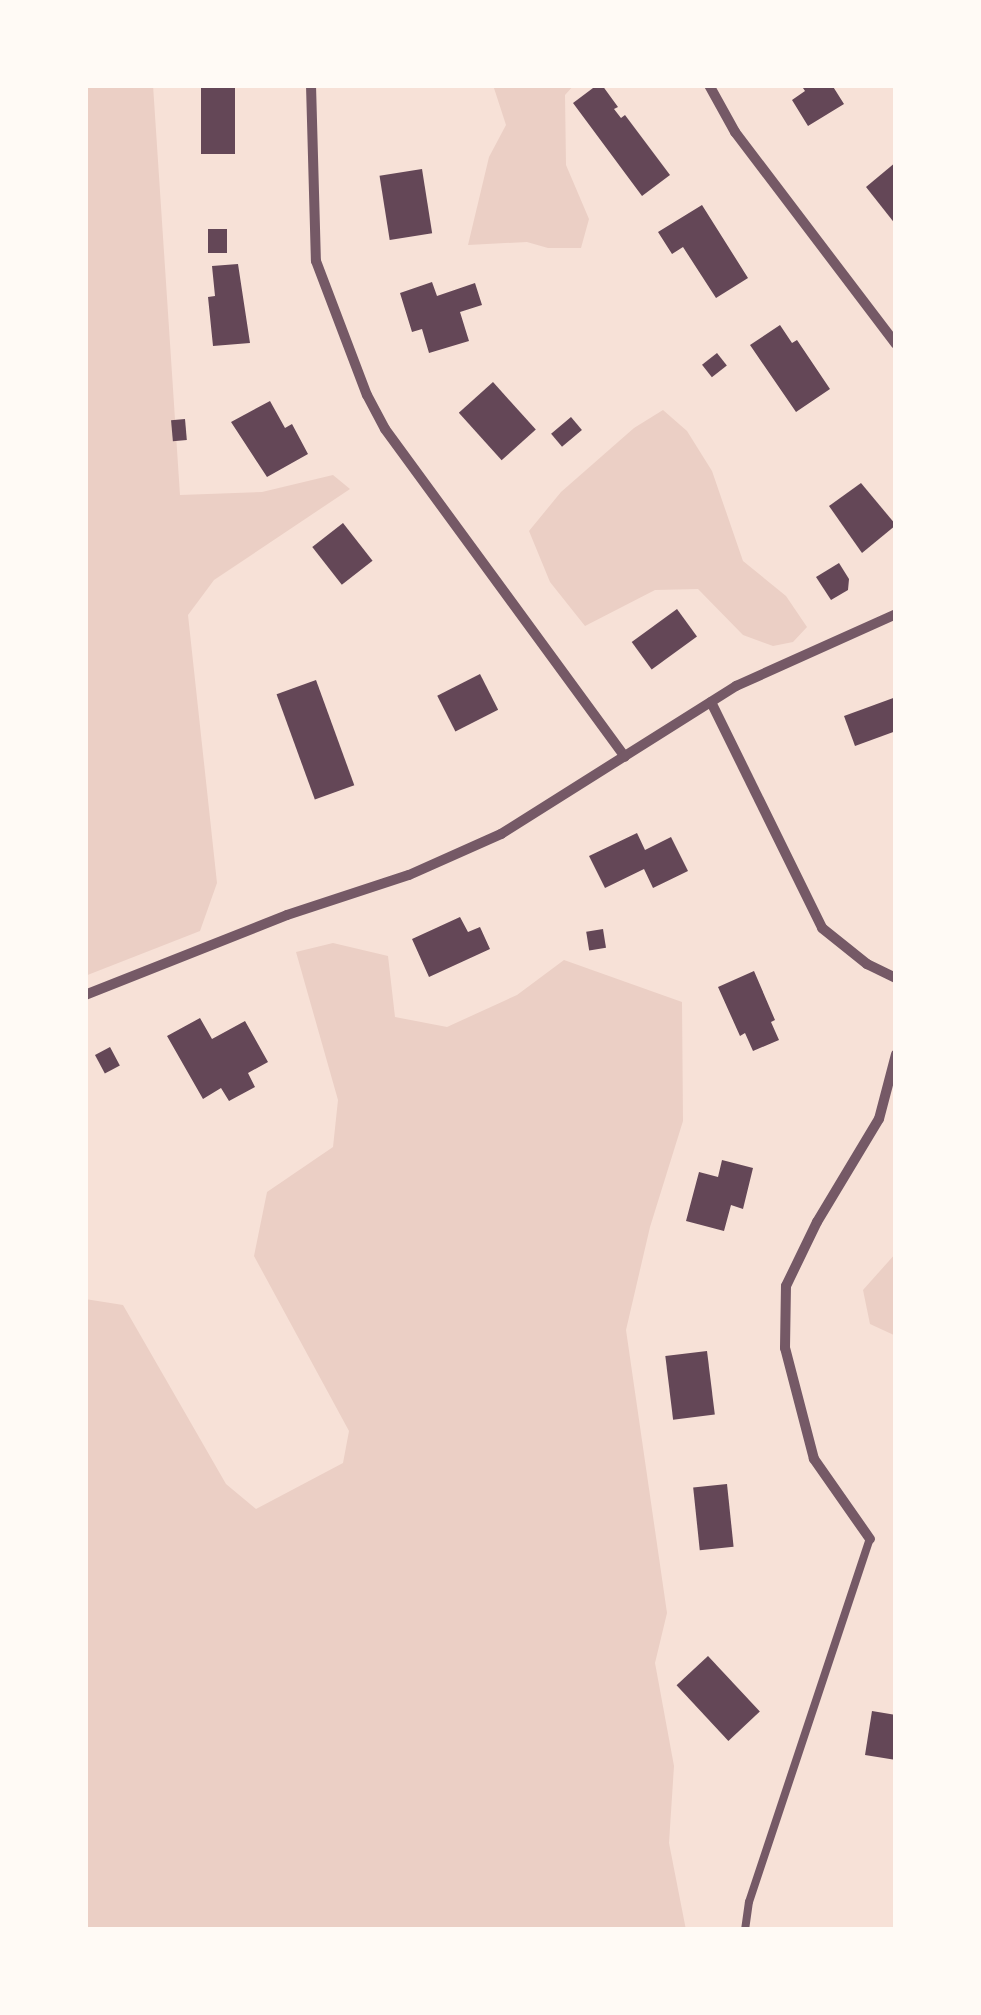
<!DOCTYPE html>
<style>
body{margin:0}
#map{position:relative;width:981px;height:2015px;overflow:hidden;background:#f7e1d7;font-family:"Fira Sans Condensed",sans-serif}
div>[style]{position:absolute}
.green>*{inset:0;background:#ebcfc5}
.building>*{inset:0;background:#644757;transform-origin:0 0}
.service>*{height:8px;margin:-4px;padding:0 4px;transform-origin:4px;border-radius:4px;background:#755966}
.minor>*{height:10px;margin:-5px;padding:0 5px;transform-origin:5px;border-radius:5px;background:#755966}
span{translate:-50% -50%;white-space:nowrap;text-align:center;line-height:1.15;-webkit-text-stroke:9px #fffaf5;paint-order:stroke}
.frame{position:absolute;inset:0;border:88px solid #fffaf5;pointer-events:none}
</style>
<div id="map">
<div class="green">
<div style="clip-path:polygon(85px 85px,153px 85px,180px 495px,262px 492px,333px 475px,350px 489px,214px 580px,188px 615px,217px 883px,200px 931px,85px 976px)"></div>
<div style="clip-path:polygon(493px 85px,574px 85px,565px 95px,566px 165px,589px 219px,581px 248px,548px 248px,527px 242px,468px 245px,489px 157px,506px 125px)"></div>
<div style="clip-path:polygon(663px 410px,687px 431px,712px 471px,743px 561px,786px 596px,807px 627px,793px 642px,773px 646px,743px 635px,698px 589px,655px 590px,585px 626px,550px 582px,529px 531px,561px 492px,634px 428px)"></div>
<div style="clip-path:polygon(333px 943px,388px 956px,395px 1017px,447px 1027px,517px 995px,564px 960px,682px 1002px,683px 1121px,650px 1227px,626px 1330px,667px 1613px,655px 1663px,674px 1766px,669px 1843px,686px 1930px,85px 1930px,85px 1299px,123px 1305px,226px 1484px,256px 1509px,343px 1463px,349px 1431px,254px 1256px,267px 1192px,333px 1147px,338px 1100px,296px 952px)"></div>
<div style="clip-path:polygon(896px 1253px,896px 1336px,870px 1324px,863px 1290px)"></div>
</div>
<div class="building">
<div style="left:201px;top:85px;width:34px;height:69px"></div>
<div style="clip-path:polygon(597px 85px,602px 85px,618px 107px,614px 109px,621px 118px,625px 115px,670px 175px,642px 196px,573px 103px)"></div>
<div style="clip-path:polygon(801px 85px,832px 85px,844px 104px,808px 126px,792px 100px,805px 91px)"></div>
<div style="clip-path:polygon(896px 162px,896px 225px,866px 187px)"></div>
<div style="left:422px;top:169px;width:65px;height:43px;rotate:81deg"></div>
<div style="clip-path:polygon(702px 205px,748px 278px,716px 298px,683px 247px,672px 254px,658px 232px)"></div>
<div style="left:208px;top:229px;width:19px;height:24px"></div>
<div style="clip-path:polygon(238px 264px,250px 343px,213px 346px,208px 297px,215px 296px,212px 266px)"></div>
<div style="clip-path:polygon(432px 282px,437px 296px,475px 283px,482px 305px,460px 312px,469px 341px,429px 353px,422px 329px,412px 332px,400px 293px)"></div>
<div style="clip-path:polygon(780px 325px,792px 343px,797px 340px,830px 389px,796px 412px,750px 345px)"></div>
<div style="left:717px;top:353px;width:16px;height:19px;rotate:52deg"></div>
<div style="left:493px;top:382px;width:64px;height:46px;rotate:48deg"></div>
<div style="clip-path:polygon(270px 401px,285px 428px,292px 424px,308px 454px,267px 477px,231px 422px)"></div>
<div style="left:571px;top:417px;width:17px;height:26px;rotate:50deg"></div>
<div style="left:185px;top:419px;width:21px;height:14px;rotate:85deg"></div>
<div style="clip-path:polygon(861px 483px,896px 525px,862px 553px,829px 506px)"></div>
<div style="left:343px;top:523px;width:48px;height:39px;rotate:52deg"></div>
<div style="clip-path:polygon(839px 563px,849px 579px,848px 590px,831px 600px,816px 577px)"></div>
<div style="left:677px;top:609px;width:34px;height:56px;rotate:54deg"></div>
<div style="left:480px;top:674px;width:40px;height:48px;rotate:63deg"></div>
<div style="left:316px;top:680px;width:112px;height:42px;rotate:70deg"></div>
<div style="clip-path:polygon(896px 697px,896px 731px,855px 746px,844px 716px)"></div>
<div style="clip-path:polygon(637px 833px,645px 850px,671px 837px,688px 871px,653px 888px,644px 869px,605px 888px,589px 856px)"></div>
<div style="clip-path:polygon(460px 917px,468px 932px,480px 927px,490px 949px,429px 977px,412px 939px)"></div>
<div style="left:603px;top:929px;width:19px;height:17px;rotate:81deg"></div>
<div style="clip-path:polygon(754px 971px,775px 1020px,771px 1022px,779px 1040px,753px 1051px,745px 1033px,740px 1036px,718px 987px)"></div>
<div style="clip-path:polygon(200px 1018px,212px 1039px,245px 1021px,268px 1062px,248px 1073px,255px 1087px,229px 1101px,221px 1088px,203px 1099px,167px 1036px)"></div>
<div style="left:110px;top:1047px;width:21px;height:17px;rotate:62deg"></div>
<div style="clip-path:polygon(722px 1160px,753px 1168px,743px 1209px,731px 1205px,724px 1231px,686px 1221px,699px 1172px,718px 1177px)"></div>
<div style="left:707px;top:1351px;width:64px;height:42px;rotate:83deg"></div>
<div style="left:727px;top:1484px;width:63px;height:34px;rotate:84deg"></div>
<div style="left:708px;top:1656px;width:76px;height:43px;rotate:47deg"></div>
<div style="clip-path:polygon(872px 1711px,896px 1715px,896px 1760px,865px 1755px)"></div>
</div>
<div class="service">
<div style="left:745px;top:1930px;width:28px;rotate:-82deg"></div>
<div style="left:749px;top:1902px;width:383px;rotate:-71.6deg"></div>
</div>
<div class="minor">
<div style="left:311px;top:85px;width:176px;rotate:88.4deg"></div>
<div style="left:316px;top:261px;width:143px;rotate:69.2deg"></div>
<div style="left:367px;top:395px;width:38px;rotate:62deg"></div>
<div style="left:385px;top:429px;width:406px;rotate:53.8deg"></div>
<div style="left:709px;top:85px;width:54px;rotate:61deg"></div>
<div style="left:735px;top:132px;width:266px;rotate:52.8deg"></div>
<div style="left:711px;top:702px;width:252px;rotate:63.8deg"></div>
<div style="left:822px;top:928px;width:58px;rotate:38.7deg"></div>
<div style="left:867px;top:964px;width:32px;rotate:26deg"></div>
<div style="left:85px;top:995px;width:217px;rotate:-21.6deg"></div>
<div style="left:287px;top:915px;width:128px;rotate:-18.2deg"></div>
<div style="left:409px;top:875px;width:101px;rotate:-24deg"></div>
<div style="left:501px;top:834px;width:278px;rotate:-32.2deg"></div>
<div style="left:736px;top:686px;width:175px;rotate:-24.2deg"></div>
<div style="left:870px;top:1539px;width:98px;rotate:-125deg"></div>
<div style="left:814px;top:1459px;width:115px;rotate:-104.6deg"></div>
<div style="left:785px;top:1348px;width:62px;rotate:-89.1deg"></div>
<div style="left:786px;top:1286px;width:71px;rotate:-64.2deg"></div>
<div style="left:817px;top:1222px;width:120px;rotate:-59deg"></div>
<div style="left:879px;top:1119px;width:67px;rotate:-75.3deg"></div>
</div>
<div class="frame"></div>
</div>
